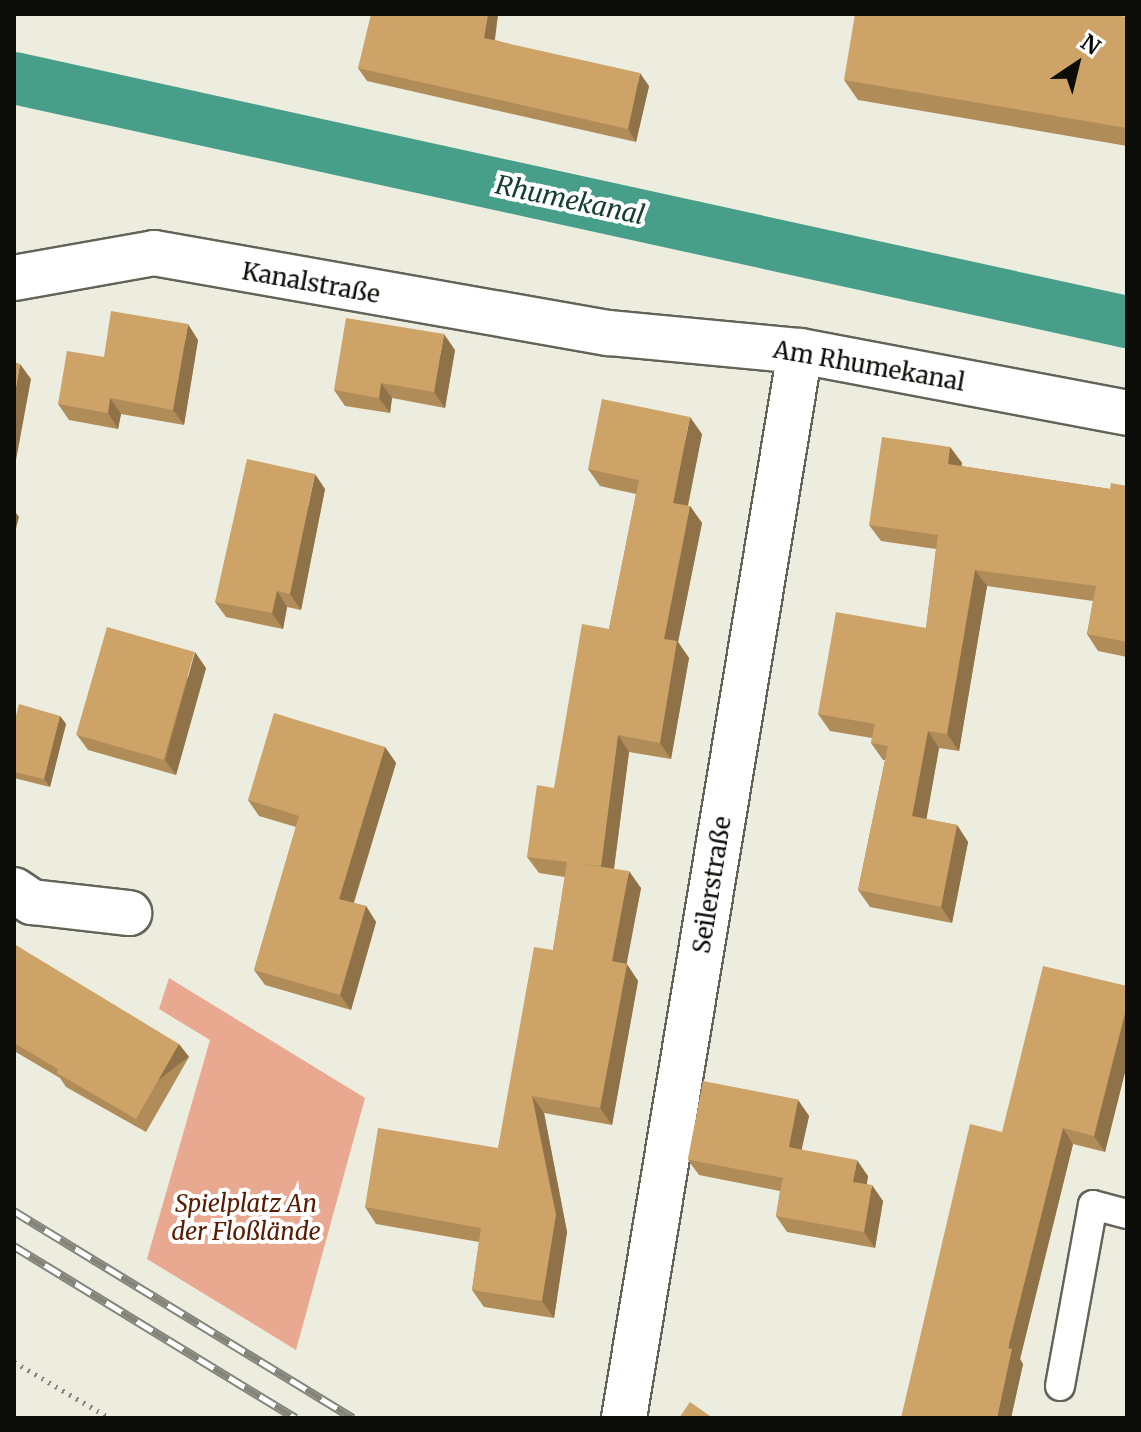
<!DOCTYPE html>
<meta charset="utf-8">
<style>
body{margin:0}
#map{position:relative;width:1141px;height:1432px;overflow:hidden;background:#ececdf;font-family:Merriweather,serif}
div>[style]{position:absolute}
.green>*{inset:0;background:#e9a991}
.canal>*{height:52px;margin:-26px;padding:0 26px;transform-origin:26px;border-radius:26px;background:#489f89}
.path>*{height:5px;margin-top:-2.5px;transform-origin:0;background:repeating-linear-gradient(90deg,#88887f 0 2px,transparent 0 8px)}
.roads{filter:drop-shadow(2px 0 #636358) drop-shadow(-2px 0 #636358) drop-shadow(0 2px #636358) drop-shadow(0 -2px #636358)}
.service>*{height:28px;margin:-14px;padding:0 14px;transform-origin:14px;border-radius:14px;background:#fff}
.minor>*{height:44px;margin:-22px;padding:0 22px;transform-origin:22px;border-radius:22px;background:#fff}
.rail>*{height:9px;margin-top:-4.5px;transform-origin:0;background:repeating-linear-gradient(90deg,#fff 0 18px,#84847b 0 36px);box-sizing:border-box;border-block:2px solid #84847b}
.wall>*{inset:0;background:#b08c59}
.shaded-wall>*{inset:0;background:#907249;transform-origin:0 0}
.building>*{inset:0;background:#cda368;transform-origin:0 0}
span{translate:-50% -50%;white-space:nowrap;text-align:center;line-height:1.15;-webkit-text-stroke:8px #fff;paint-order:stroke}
.street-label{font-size:24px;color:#0c0c08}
.park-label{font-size:24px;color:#591c00;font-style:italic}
.water-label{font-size:26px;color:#153d33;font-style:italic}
.frame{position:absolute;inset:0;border:16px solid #0c0c08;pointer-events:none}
.north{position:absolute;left:1037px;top:24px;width:80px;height:80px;-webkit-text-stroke:6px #fff;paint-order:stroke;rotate:35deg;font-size:22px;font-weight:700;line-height:32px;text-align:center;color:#0c0c08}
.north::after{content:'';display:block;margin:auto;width:28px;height:36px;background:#0c0c08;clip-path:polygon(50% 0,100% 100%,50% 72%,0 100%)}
</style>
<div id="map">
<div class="green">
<div style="clip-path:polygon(169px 978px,365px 1098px,296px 1350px,147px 1259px,210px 1040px,159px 1009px)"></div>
</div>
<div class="canal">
<div style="left:14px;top:78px;width:1139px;rotate:12.37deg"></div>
</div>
<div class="path">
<div style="left:14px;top:1362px;width:111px;rotate:30.3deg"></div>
</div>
<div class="roads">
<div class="service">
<div style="left:1060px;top:1386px;width:184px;rotate:-79.7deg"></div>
<div style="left:1093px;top:1205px;width:35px;rotate:15deg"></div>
</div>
<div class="minor">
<div style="left:14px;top:278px;width:142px;rotate:-10.1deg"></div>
<div style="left:154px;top:253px;width:462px;rotate:10deg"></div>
<div style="left:609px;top:333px;width:192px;rotate:5.4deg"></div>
<div style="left:800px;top:351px;width:333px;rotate:10.7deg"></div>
<div style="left:14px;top:890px;width:22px;rotate:34deg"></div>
<div style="left:32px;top:902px;width:98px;rotate:6.5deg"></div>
<div style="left:624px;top:1418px;width:1081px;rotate:-80.63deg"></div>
</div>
</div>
<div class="rail">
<div style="left:14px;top:1211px;width:397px;rotate:31.4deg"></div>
<div style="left:14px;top:1246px;width:330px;rotate:31.4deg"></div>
</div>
<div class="wall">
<div style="clip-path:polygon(498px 14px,495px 40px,649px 86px,636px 142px,367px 81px,358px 68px,392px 16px)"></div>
<div style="clip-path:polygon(1127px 17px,1127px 146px,858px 100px,844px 80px)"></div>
<div style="clip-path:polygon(198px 340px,184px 425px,121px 414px,118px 429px,69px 420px,58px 404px,104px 357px)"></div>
<div style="clip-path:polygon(455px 350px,445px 408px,392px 398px,390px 413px,345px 406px,334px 390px)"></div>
<div style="clip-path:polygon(702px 434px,688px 506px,690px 506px,702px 523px,678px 642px,689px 658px,671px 759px,629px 752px,614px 869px,641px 888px,626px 964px,638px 981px,612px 1125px,544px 1113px,567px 1232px,554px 1318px,484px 1307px,472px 1290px,479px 1242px,376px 1224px,365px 1207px,498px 1148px,553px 950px,565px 877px,539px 873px,527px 857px,554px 788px,609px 629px,636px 494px,600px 486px,588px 469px)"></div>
<div style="clip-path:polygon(950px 447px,962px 463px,961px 466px,1110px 489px,1127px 486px,1127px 657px,1098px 651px,1087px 634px,1093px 601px,987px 586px,959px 751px,939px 748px,926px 819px,957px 825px,968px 842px,952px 923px,870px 907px,858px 890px,885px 760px,883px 760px,871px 743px,872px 738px,830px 731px,818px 714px,926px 628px,936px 549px,881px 541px,869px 525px)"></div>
<div style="clip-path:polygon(325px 489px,301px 610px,287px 607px,283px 629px,226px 617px,215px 602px)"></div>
<div style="clip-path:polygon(206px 668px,176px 775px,88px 750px,77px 735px)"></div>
<div style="clip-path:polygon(60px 716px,66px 724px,50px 787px,14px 778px,14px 723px)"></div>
<div style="clip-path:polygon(385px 747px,396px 763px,354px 903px,366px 906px,376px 922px,351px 1010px,265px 985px,254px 970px,296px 827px,259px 816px,248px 800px)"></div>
<div style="clip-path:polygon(14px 944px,189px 1057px,146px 1132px,66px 1087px,60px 1078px,14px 1051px)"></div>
<div style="clip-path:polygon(1127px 986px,1127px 1064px,1105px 1152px,1073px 1144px,1020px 1359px,1023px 1364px,1011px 1418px,1002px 1132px)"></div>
<div style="clip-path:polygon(798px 1100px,809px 1116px,801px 1150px,868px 1176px,867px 1184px,883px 1201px,875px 1248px,787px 1232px,776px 1216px,780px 1191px,699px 1175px,688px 1160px)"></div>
</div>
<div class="shaded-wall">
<div style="clip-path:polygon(488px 14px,498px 14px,493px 50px,484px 38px)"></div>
<div style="clip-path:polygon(640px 73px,649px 86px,636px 142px,628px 129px)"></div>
<div style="clip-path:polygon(188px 324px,198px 340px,184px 425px,173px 410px)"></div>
<div style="clip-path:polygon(444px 334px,455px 350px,445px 408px,434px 392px)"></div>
<div style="clip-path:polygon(20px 364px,31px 379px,14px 471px,14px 398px)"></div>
<div style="clip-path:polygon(381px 383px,392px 398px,390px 413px,379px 398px)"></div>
<div style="clip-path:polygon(110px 398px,121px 414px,118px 429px,108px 413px)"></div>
<div style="clip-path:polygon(690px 417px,702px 434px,685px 519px,673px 503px)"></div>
<div style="clip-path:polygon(950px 447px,962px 463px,959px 481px,948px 464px)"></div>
<div style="clip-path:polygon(315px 474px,325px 489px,301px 610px,290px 594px)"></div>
<div style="clip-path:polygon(690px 506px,702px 523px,678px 642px,689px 658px,671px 759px,660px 743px,664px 639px)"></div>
<div style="clip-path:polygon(14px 510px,19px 517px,14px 536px)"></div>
<div style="clip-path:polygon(975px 570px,987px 586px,959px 751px,947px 734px)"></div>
<div style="clip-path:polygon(277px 591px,287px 607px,283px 629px,272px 613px)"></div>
<div style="clip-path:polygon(195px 652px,206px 668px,176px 775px,165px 760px)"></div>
<div style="clip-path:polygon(60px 716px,66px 724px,50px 787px,44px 779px)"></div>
<div style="clip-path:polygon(928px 731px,939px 748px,924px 833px,912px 816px)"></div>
<div style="clip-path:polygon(618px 735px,629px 752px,612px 883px,601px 866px)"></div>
<div style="clip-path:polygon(385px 747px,396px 763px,350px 914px,339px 899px)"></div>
<div style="clip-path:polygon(957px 825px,968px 842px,952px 923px,941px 907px)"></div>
<div style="clip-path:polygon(629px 871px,641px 888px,624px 978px,612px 961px)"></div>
<div style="clip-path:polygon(366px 906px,376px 922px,351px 1010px,340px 995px)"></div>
<div style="clip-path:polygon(627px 964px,638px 981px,612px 1125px,600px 1108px)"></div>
<div style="clip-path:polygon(1127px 1005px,1127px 1064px,1105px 1152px,1094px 1136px)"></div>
<div style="left:179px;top:1044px;width:16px;height:86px;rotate:52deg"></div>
<div style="clip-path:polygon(532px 1096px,544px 1113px,567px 1232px,554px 1318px,542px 1301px)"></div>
<div style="clip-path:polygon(798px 1100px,809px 1116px,792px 1194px,781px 1178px)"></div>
<div style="clip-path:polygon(1063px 1128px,1073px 1144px,1020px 1359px,1023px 1364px,1011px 1418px,997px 1418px,1008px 1348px)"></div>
<div style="clip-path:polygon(857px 1160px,868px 1176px,864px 1198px,853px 1182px)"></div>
<div style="clip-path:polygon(872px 1185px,883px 1201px,875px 1248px,864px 1232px)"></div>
</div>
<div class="building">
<div style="clip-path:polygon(371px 14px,382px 14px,392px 16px,392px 14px,488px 14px,484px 38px,640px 73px,628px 129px,358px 68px)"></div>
<div style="clip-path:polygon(855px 14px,1108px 14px,1127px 17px,1127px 128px,844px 80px)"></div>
<div style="clip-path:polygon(111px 311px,188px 324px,173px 410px,110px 398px,108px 413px,58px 404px,67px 351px,104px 357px)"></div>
<div style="clip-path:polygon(346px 318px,444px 334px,434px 392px,381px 383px,379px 398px,334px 390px)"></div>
<div style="clip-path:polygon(14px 362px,20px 364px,14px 398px)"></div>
<div style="clip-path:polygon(602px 399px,690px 417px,673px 503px,690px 506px,664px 639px,677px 641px,660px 743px,618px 735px,601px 866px,582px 864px,629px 871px,612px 961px,627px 964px,600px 1108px,532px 1096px,556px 1215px,542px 1301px,472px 1290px,481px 1228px,365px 1207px,378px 1128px,498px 1148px,534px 947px,553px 950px,567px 862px,527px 857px,537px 785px,554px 788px,582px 624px,609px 629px,639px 480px,588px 469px)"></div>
<div style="clip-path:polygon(882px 437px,950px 447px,948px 464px,1110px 489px,1111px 483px,1127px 486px,1127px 642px,1087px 634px,1096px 586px,975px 570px,947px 734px,928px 731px,912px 816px,957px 825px,941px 907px,858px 890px,888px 746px,871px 743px,875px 724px,818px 714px,836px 612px,926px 628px,938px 535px,869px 525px)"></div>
<div style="clip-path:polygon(247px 459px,315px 474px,290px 594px,277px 591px,272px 613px,215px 602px)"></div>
<div style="left:107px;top:627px;width:91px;height:112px;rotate:16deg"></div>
<div style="clip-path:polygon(19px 704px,60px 716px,44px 779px,14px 772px,14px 723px)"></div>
<div style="clip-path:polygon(274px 713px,385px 747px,339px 899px,366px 906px,340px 995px,254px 970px,299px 816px,248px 800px)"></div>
<div style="clip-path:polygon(14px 944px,179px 1044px,136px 1119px,57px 1073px,58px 1069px,14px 1043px)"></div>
<div style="clip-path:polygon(1043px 966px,1127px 986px,1127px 1005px,1094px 1136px,1063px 1128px,1008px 1348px,1012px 1349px,997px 1418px,901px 1418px,970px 1124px,1002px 1132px)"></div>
<div style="left:703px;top:1081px;width:97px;height:80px;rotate:11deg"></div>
<div style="clip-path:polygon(788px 1147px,857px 1160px,853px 1182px,872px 1185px,864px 1232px,776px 1216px)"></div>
<div style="clip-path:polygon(690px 1402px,713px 1418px,679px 1418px)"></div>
</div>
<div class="street-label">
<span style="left:311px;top:283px;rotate:10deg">Kanalstraße</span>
<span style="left:869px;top:366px;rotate:10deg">Am Rhumekanal</span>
<span style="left:712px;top:885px;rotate:-81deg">Seilerstraße</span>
</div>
<div class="park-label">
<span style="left:246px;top:1218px">Spielplatz An<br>der Floßlände</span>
</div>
<div class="water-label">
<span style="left:570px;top:200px;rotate:12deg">Rhumekanal</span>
</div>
<div class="frame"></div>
<div class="north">N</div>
</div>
